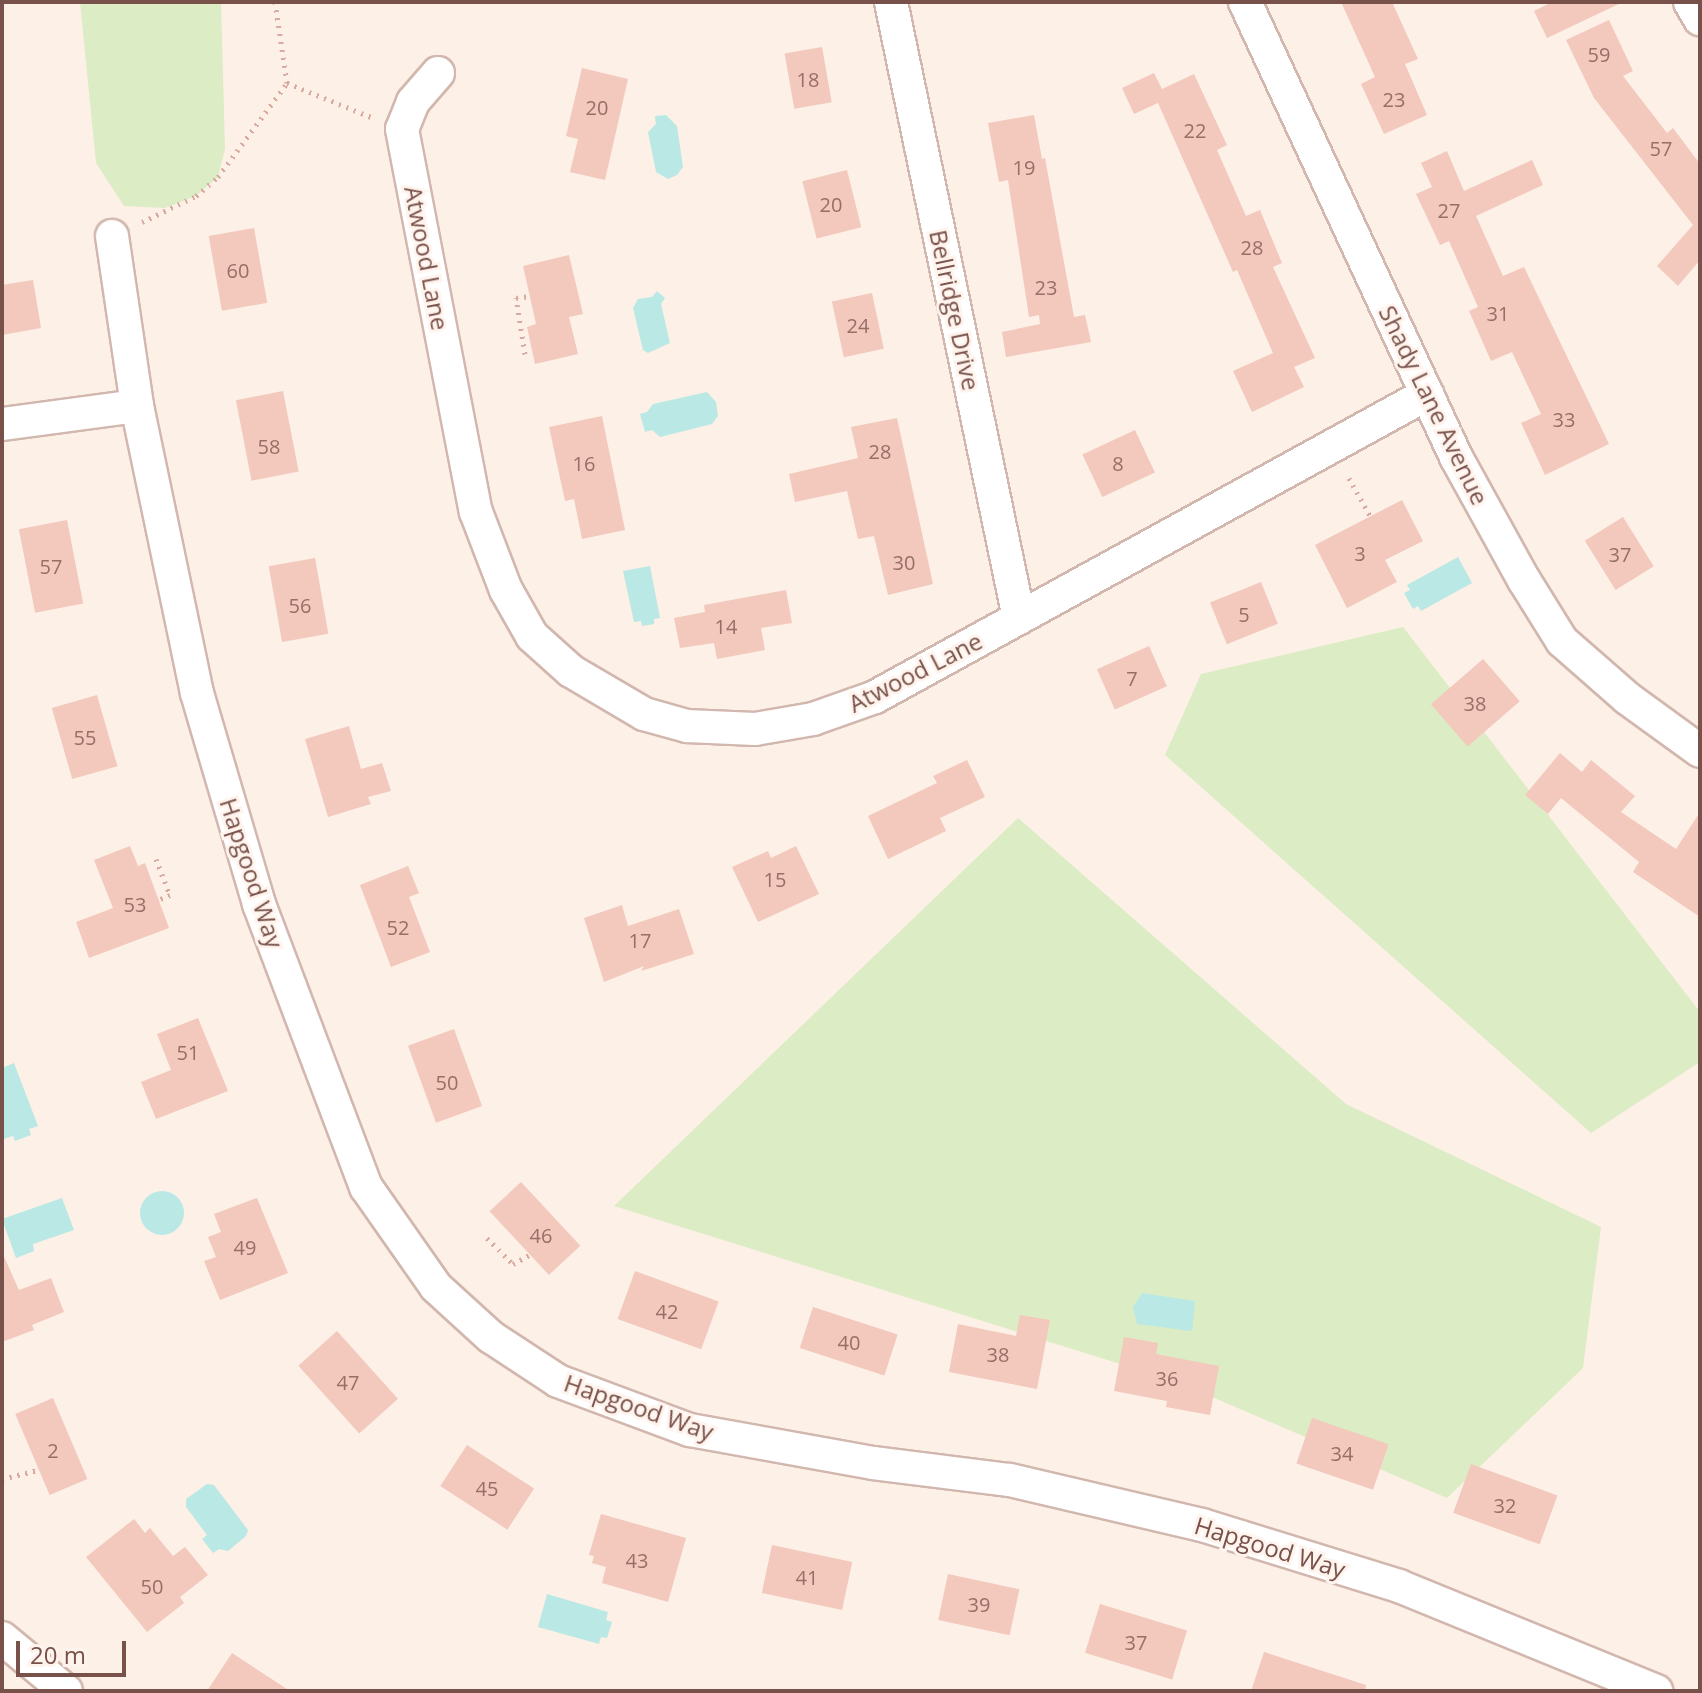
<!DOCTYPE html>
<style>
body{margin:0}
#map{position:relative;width:1702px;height:1693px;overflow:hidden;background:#fdf0e6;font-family:"Open Sans",sans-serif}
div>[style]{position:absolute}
.green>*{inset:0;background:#dcecc4}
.water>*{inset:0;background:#bae8e5}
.round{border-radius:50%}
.building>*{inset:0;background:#f3c8bd;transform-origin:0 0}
.path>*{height:5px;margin-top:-2.5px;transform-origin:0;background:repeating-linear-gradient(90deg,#d9aa9f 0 2px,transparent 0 8px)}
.roads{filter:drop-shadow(2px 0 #d2b7ae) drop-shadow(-2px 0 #d2b7ae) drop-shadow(0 2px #d2b7ae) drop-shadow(0 -2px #d2b7ae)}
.minor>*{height:32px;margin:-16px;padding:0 16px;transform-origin:16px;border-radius:16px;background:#fff}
span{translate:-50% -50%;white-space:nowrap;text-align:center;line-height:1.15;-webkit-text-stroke:6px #fff4ed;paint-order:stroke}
.number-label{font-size:20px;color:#976f67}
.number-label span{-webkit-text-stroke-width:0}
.street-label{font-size:24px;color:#78514a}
.frame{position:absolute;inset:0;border:4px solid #78514a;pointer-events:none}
.scale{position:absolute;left:16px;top:1641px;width:110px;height:36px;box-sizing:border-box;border:4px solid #78514a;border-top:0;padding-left:10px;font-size:24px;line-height:28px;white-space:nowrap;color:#78514a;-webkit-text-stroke:6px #fff4ed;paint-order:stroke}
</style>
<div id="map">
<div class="green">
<div style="clip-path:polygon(80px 2px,221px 2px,225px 149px,218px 177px,196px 196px,165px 208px,124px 206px,96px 163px)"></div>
<div style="clip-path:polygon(1403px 627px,1700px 1012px,1700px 1062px,1591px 1133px,1165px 755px,1201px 674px)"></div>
<div style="clip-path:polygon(1018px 818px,1346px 1104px,1601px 1227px,1583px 1368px,1447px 1498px,1175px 1381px,614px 1206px)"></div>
</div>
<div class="water">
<div style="clip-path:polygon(666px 115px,677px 126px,683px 167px,677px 175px,668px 179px,656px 172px,648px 132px,656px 124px,655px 116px)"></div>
<div style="clip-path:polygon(657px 291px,665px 298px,661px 304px,670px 343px,648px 353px,643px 350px,633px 308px,638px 299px,652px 297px)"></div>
<div style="clip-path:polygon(707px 392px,716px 402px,718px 416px,712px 424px,660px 437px,652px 430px,645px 432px,640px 414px,647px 412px,653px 404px)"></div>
<div style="clip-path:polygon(1458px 557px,1472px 583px,1421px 611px,1418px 606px,1413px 609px,1404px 593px,1410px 590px,1407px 585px)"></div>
<div style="clip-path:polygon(650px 566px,660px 618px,654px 619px,654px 624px,642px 626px,641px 621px,634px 622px,623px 571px)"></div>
<div style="clip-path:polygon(14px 1063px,38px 1126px,29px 1129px,31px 1135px,15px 1141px,13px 1136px,4px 1139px,2px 1134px,2px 1068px)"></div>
<div class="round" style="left:140px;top:1191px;width:44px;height:44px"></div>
<div style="clip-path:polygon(62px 1198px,74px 1230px,33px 1244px,34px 1251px,16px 1258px,2px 1219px)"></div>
<div style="clip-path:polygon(1142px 1293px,1195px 1301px,1192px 1331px,1137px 1324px,1133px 1307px)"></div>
<div style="clip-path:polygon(207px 1484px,214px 1485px,248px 1530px,246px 1536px,228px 1551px,219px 1549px,213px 1553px,202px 1539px,207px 1535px,186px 1507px,186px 1499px)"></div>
<div style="clip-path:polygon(547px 1594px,608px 1612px,606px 1620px,612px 1622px,607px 1638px,601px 1637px,599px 1644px,538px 1627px)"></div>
</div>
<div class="building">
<div style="clip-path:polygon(1341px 2px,1392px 2px,1418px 59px,1405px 64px,1427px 115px,1384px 134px,1361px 84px,1375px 77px)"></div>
<div style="clip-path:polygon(1552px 2px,1623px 2px,1547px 38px,1534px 11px)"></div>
<div style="clip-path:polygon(1609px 20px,1633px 71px,1623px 76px,1667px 133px,1673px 128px,1700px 164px,1700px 260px,1678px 286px,1657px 266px,1693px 225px,1594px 98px,1566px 40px)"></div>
<div style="left:822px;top:47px;width:56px;height:38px;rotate:80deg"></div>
<div style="clip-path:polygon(582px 68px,628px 79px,605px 180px,570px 172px,578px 139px,566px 136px)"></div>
<div style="clip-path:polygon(1154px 73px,1162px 89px,1194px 74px,1227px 145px,1217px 150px,1246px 216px,1260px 210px,1282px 263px,1273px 267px,1315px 358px,1294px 367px,1304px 387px,1252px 412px,1233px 371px,1273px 353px,1237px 270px,1233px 272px,1158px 103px,1134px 114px,1122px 88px)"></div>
<div style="clip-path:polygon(1034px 115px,1042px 159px,1045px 158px,1074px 317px,1085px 315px,1091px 342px,1006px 357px,1002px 332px,1040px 324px,1039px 315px,1029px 317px,1008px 180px,999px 182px,988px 123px)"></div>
<div style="clip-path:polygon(1447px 151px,1464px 191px,1532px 160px,1543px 185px,1476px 216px,1503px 276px,1524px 267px,1609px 444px,1545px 475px,1521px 423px,1541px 414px,1512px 352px,1491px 361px,1469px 311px,1478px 307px,1449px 241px,1440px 245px,1416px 194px,1432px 187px,1421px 163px)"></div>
<div style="left:847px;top:170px;width:59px;height:46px;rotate:76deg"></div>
<div style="left:254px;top:228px;width:76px;height:46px;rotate:80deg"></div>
<div style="clip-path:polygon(569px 255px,583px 314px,569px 317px,578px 354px,535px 364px,527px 327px,536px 324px,523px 266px)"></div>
<div style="clip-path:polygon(33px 280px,41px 328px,2px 335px,2px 285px)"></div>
<div style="left:872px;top:293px;width:57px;height:41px;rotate:78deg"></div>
<div style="left:283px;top:391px;width:82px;height:48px;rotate:79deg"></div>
<div style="clip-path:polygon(602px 416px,625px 530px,582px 539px,574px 499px,565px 501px,549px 427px)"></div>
<div style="clip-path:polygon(897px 418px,933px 584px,888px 595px,874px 536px,858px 539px,847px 491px,795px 502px,789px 474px,858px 458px,851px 427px)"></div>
<div style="left:1135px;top:430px;width:47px;height:58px;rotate:65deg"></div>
<div style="clip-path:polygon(1402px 500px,1423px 541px,1385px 560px,1397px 582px,1347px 608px,1315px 545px)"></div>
<div style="left:1623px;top:517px;width:58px;height:45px;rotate:58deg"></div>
<div style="left:67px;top:520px;width:85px;height:49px;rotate:79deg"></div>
<div style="left:315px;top:558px;width:77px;height:47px;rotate:80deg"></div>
<div style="left:1261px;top:582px;width:45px;height:55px;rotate:68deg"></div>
<div style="clip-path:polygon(786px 590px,792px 623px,761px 628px,765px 650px,717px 659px,714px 643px,680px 648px,674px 618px,705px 612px,704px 605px)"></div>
<div style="left:1149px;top:646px;width:44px;height:57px;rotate:66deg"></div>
<div style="left:1483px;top:659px;width:56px;height:69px;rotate:49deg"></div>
<div style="left:97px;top:695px;width:74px;height:47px;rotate:74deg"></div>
<div style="clip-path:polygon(349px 726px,361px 769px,382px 763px,391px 791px,368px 797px,371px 804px,328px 817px,305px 739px)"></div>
<div style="clip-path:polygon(1560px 753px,1582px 772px,1591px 760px,1635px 796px,1621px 812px,1676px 849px,1700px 812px,1700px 917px,1633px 872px,1639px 862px,1561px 798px,1548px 814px,1525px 795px)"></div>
<div style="clip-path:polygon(967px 760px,985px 797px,940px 818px,946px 831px,888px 859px,868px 816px,937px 783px,933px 776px)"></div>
<div style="clip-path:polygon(130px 846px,138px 866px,145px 863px,169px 928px,89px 958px,76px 922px,113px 908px,94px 860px)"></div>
<div style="clip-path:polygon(796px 846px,819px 894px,758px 922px,732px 867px,768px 851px,771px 858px)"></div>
<div style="clip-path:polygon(408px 866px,419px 893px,409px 897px,430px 952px,391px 967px,360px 885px)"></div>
<div style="clip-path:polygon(622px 905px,628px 926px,679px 909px,694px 954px,641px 971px,644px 966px,604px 982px,584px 918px)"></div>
<div style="clip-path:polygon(198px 1018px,228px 1091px,156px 1119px,141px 1082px,171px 1070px,157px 1034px)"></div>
<div style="left:454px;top:1029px;width:82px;height:49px;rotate:70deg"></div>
<div style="left:521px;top:1182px;width:87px;height:43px;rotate:47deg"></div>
<div style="clip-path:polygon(257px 1198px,288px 1273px,220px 1300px,204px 1261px,216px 1257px,208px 1237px,221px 1232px,214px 1214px)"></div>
<div style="clip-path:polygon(2px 1252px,19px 1290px,51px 1278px,64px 1312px,32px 1325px,34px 1330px,2px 1342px)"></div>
<div style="left:635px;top:1271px;width:89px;height:51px;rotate:20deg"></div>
<div style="left:813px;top:1307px;width:89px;height:43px;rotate:18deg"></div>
<div style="clip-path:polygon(1020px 1315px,1050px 1320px,1037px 1389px,949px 1372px,958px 1324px,1016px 1336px)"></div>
<div style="left:337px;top:1331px;width:91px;height:52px;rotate:48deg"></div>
<div style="clip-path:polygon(1124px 1337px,1158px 1343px,1156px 1354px,1219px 1366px,1210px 1415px,1166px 1407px,1167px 1401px,1114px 1391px)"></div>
<div style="left:53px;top:1398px;width:88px;height:41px;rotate:67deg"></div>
<div style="left:1312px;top:1418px;width:81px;height:48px;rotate:19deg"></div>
<div style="left:467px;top:1445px;width:80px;height:49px;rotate:33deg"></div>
<div style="left:1471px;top:1464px;width:92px;height:52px;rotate:20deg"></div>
<div style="clip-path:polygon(601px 1514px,686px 1538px,668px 1602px,602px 1583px,606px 1567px,592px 1563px,594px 1556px,589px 1555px)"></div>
<div style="clip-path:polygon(134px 1519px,145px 1533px,150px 1528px,173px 1556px,185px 1547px,208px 1575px,180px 1597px,184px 1603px,147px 1632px,86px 1557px)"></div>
<div style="left:772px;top:1545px;width:82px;height:49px;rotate:12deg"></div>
<div style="left:948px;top:1574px;width:73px;height:47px;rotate:12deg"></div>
<div style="left:1100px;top:1604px;width:91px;height:51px;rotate:17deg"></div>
<div style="clip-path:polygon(1264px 1652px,1366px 1685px,1365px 1691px,1251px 1691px)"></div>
<div style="clip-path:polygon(232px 1653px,290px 1691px,207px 1691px)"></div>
</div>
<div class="path">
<div style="left:287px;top:83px;width:91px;rotate:22deg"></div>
<div style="left:142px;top:222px;width:60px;rotate:-25.7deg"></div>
<div style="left:196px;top:196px;width:29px;rotate:-41deg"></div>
<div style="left:218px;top:177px;width:117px;rotate:-53.7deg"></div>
<div style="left:287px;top:83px;width:82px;rotate:-98.4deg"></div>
<div style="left:525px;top:354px;width:57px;rotate:-99.1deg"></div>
<div style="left:516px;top:298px;width:14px;rotate:-8deg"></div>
<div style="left:1349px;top:478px;width:43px;rotate:61.1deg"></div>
<div style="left:156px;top:859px;width:39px;rotate:69deg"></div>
<div style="left:170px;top:895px;width:13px;rotate:157deg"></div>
<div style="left:487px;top:1238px;width:37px;rotate:45deg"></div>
<div style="left:513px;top:1264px;width:18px;rotate:-29deg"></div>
<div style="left:2px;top:1479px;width:37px;rotate:-14deg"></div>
</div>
<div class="roads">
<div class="minor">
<div style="left:891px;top:2px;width:629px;rotate:78.26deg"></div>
<div style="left:1245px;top:2px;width:502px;rotate:65.12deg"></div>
<div style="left:1456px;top:457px;width:141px;rotate:61.1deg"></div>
<div style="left:1524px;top:580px;width:72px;rotate:58.1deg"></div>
<div style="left:1562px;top:641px;width:86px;rotate:41.2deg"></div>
<div style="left:1627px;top:698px;width:90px;rotate:36deg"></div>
<div style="left:1690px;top:2px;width:20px;rotate:60deg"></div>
<div style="left:438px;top:73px;width:38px;rotate:131deg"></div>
<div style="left:413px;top:102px;width:29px;rotate:112deg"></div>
<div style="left:402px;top:129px;width:390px;rotate:79.1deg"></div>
<div style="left:476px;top:512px;width:84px;rotate:69deg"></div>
<div style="left:506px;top:590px;width:53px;rotate:60.5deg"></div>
<div style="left:532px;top:636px;width:52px;rotate:41.9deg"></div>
<div style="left:571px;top:671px;width:85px;rotate:30.5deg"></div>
<div style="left:644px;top:714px;width:45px;rotate:15.6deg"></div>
<div style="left:687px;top:726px;width:68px;rotate:2.5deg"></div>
<div style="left:755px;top:729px;width:59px;rotate:-9.8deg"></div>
<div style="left:813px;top:719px;width:66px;rotate:-19.5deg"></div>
<div style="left:875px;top:697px;width:630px;rotate:-28.76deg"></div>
<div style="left:112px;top:236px;width:172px;rotate:81.6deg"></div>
<div style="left:137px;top:406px;width:293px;rotate:78.2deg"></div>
<div style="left:197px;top:693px;width:220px;rotate:73.6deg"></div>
<div style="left:259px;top:904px;width:303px;rotate:69.3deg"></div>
<div style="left:366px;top:1187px;width:122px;rotate:55deg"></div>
<div style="left:436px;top:1287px;width:74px;rotate:42.3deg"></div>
<div style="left:491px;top:1337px;width:80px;rotate:33.3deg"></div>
<div style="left:558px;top:1381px;width:141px;rotate:20.4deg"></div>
<div style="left:690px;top:1430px;width:186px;rotate:10.2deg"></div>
<div style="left:873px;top:1463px;width:138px;rotate:7.1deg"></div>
<div style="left:1010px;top:1480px;width:197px;rotate:13.2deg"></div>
<div style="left:1202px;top:1525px;width:206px;rotate:17.2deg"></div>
<div style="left:1399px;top:1586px;width:278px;rotate:22.2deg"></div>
<div style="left:2px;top:424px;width:136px;rotate:-7.6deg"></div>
<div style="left:2px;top:1638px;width:83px;rotate:39.6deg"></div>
</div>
</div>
<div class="number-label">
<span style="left:1599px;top:54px">59</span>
<span style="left:808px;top:79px">18</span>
<span style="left:1394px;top:99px">23</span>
<span style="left:597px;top:107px">20</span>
<span style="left:1195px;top:130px">22</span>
<span style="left:1661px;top:148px">57</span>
<span style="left:1024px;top:167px">19</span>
<span style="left:831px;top:204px">20</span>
<span style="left:1449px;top:210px">27</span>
<span style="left:1252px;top:247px">28</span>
<span style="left:238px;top:270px">60</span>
<span style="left:1046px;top:287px">23</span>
<span style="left:1498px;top:313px">31</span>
<span style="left:858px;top:325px">24</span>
<span style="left:1564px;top:419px">33</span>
<span style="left:269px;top:446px">58</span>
<span style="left:880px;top:451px">28</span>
<span style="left:584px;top:463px">16</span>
<span style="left:1118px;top:463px">8</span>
<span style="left:1360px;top:553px">3</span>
<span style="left:1620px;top:554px">37</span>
<span style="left:904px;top:562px">30</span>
<span style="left:51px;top:566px">57</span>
<span style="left:300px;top:605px">56</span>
<span style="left:1244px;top:614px">5</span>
<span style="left:726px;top:626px">14</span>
<span style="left:1132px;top:678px">7</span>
<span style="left:1475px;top:703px">38</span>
<span style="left:85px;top:737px">55</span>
<span style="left:775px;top:879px">15</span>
<span style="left:135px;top:904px">53</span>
<span style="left:398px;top:927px">52</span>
<span style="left:640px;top:940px">17</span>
<span style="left:188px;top:1052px">51</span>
<span style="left:447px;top:1082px">50</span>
<span style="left:541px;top:1235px">46</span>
<span style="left:245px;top:1247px">49</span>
<span style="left:667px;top:1311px">42</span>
<span style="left:849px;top:1342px">40</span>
<span style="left:998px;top:1354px">38</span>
<span style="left:1167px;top:1378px">36</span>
<span style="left:348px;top:1382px">47</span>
<span style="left:53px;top:1450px">2</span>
<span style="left:1342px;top:1453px">34</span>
<span style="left:487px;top:1488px">45</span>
<span style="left:1505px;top:1505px">32</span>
<span style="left:637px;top:1560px">43</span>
<span style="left:807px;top:1577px">41</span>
<span style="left:152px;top:1586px">50</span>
<span style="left:979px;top:1604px">39</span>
<span style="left:1136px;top:1642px">37</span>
</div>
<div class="street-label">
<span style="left:427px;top:258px;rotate:79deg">Atwood Lane</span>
<span style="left:955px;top:310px;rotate:78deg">Bellridge Drive</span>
<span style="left:1434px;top:405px;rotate:64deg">Shady Lane Avenue</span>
<span style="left:915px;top:672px;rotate:-27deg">Atwood Lane</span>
<span style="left:252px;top:873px;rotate:72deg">Hapgood Way</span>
<span style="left:639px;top:1407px;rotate:19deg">Hapgood Way</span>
<span style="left:1270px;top:1547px;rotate:17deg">Hapgood Way</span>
</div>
<div class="frame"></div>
<div class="scale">20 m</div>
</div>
